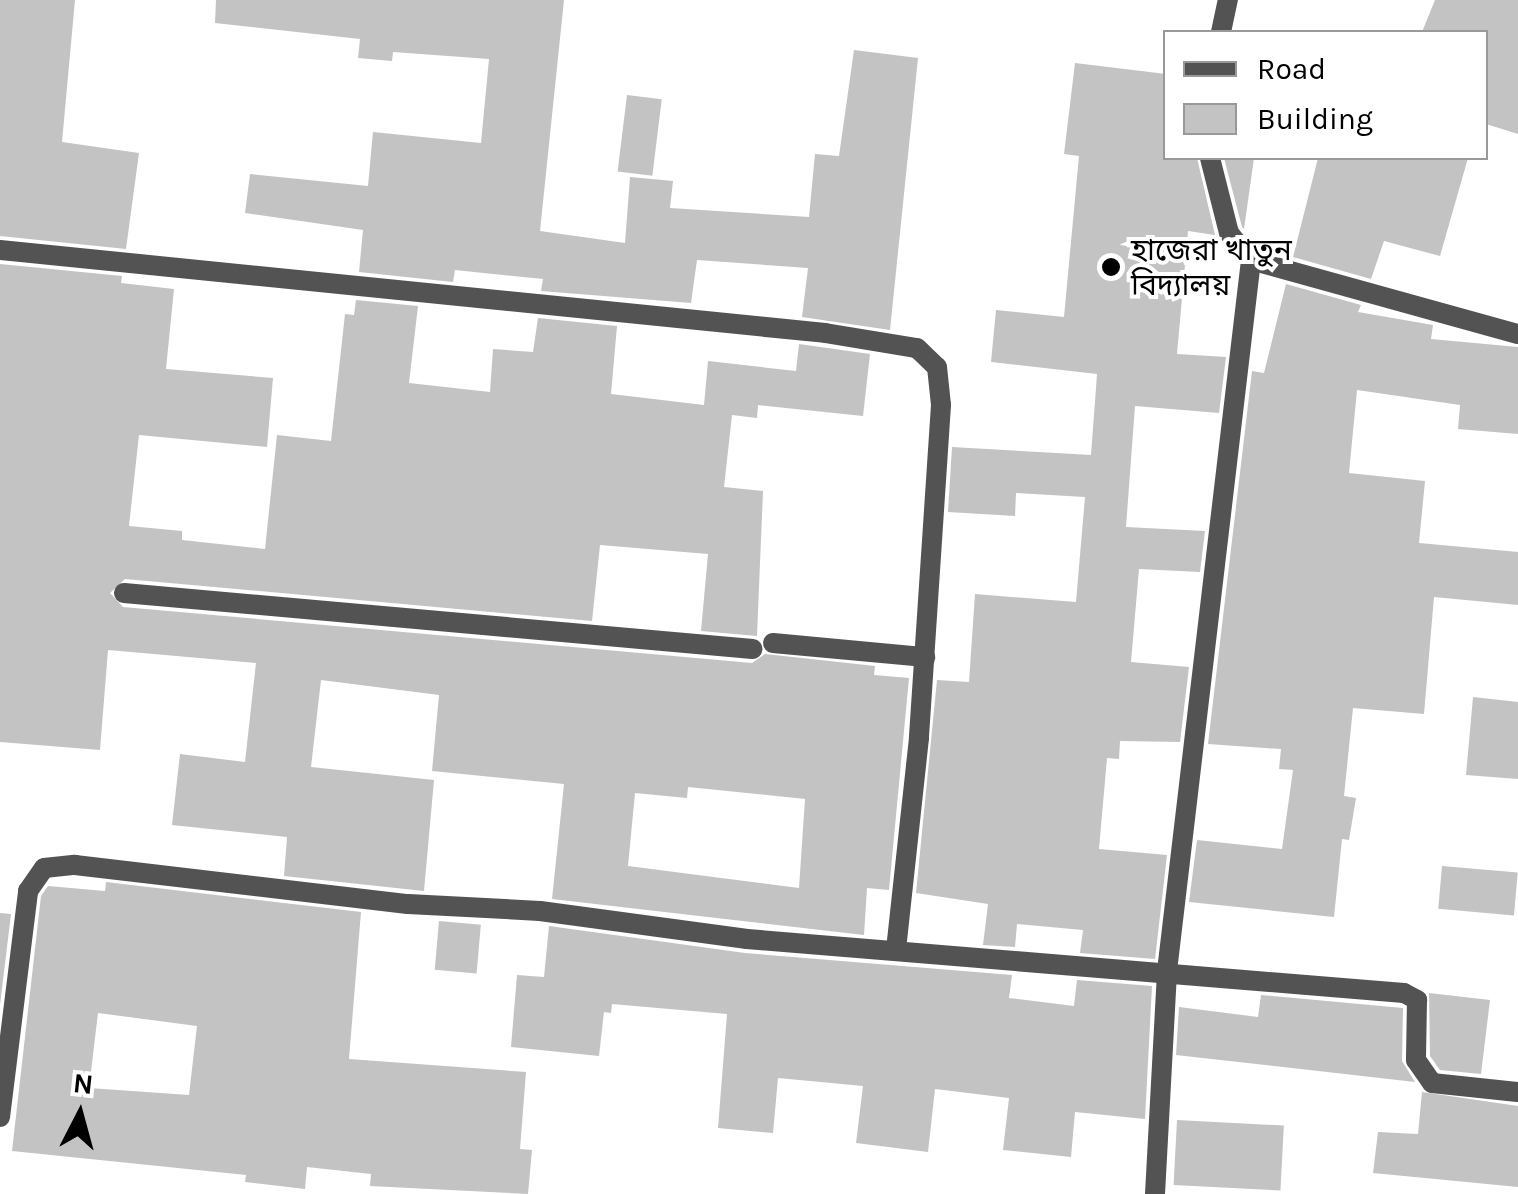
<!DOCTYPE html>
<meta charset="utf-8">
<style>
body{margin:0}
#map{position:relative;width:1518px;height:1194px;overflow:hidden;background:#fff;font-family:Karla,"Noto Sans Bengali",sans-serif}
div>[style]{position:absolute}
.building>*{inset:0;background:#c3c3c3;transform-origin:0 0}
.minor>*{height:20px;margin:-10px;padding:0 10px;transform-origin:10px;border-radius:10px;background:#535353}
.dots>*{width:28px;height:28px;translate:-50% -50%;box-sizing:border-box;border:5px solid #fff;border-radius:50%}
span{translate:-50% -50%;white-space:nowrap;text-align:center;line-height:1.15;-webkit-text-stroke:8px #fff;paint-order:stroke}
.poi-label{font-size:30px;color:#000}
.left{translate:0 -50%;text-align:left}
.legend{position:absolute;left:1163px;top:30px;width:325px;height:130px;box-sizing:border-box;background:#fff;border:2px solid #999;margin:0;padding:12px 18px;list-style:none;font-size:30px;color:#000}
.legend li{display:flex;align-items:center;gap:20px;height:50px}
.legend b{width:50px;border:2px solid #999}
.north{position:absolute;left:30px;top:1064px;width:100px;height:100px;-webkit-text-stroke:8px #fff;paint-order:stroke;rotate:6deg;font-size:28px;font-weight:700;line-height:40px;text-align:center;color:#000}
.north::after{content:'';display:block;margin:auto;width:35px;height:45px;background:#000;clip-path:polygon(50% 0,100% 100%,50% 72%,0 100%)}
</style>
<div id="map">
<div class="building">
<div style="clip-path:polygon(0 0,75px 0,62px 142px,139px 153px,126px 249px,0 236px)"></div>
<div style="clip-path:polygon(216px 0,564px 0,540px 231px,625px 243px,630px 177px,673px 181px,670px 208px,809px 217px,815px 154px,839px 156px,854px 50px,918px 58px,890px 330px,802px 317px,808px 268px,697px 260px,691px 303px,541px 291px,543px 279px,455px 270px,453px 282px,359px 272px,363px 230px,245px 213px,250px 174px,368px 186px,373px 132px,481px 143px,489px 59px,393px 52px,392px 61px,358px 58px,360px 39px,215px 23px)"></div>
<div style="clip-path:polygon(1435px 0,1518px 0,1518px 134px,1486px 124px,1486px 32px,1422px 32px)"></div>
<div style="clip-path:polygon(1075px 63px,1166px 74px,1166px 158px,1197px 158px,1215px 235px,1188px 231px,1177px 354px,1226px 357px,1219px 413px,1135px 406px,1126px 527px,1205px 531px,1200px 572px,1139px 569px,1131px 662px,1189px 667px,1180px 742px,1120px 741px,1119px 759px,1107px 758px,1099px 849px,1167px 855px,1155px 959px,1080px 953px,1083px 930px,1017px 924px,1015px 947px,983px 945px,988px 904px,916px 893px,937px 680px,969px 682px,975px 594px,1076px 602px,1085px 497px,1016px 493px,1015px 516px,948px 512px,952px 447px,1091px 455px,1097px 374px,991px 362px,996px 310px,1064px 317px,1079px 156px,1064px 154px)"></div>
<div style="left:627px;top:95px;width:35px;height:77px;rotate:7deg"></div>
<div style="clip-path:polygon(1224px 158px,1254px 158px,1244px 229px,1242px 227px)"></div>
<div style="clip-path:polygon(1318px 158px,1468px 158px,1440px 256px,1384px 241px,1371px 279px,1293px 257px)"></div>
<div style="clip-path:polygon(evenodd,0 264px,122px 276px,121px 283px,174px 289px,166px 369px,273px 378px,267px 447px,139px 435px,129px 526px,182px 531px,182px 540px,265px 549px,277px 435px,331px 441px,345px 314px,354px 315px,356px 300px,418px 306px,409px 383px,490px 392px,493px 349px,533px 352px,538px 318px,617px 326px,611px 394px,704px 405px,708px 361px,796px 371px,799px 344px,870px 354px,863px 416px,758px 405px,757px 418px,732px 415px,724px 487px,763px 491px,757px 636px,701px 631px,708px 554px,600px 545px,592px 621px,125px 579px,110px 593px,123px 607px,752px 663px,765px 654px,875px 666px,874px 675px,909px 678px,889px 890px,867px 888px,864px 935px,552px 899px,564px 784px,432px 771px,439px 695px,321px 680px,311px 767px,434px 780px,424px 891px,284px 876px,287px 837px,172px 825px,180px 754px,245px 762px,256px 663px,108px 650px,100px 750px,0 742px,0 264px,688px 787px,805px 799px,799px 888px,628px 866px,635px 793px,687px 798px,688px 787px)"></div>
<div style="clip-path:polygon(1286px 284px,1361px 305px,1358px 312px,1433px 325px,1431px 339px,1518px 347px,1518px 434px,1458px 429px,1460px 405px,1357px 390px,1349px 473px,1425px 481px,1419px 543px,1518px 552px,1518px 605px,1434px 597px,1424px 714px,1353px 708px,1344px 796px,1356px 798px,1349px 840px,1342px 839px,1334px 917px,1189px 902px,1197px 840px,1282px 849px,1293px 770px,1279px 769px,1281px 749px,1208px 744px,1252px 371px,1264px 373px)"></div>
<div style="clip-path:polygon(1473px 697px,1518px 702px,1518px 779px,1466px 775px)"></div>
<div style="left:1442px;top:866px;width:76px;height:43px;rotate:5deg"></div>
<div style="clip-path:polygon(evenodd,106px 882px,361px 912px,349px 1059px,526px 1072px,520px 1149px,532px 1150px,528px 1194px,370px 1186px,371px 1174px,307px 1167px,305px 1189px,245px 1182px,246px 1175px,12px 1151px,41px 896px,48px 886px,105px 891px,106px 882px,98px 1013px,197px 1026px,189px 1095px,89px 1088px,98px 1013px)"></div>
<div style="clip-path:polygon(0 913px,11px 914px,0 1005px)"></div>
<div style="left:439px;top:921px;width:42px;height:49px;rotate:5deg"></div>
<div style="clip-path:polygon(549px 926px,745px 953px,1012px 975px,1009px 998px,1074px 1006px,1077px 980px,1152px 986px,1145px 1119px,1075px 1112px,1071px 1157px,1003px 1150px,1009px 1098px,935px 1089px,928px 1152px,856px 1143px,863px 1086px,778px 1078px,773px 1133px,718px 1128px,727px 1014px,612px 1004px,611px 1013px,604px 1012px,599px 1056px,511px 1047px,517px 975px,544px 977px)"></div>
<div style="clip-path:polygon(1429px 993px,1490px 1000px,1481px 1074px,1440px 1070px,1430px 1056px)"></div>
<div style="clip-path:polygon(1261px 995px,1403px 1008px,1402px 1061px,1415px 1082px,1176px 1055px,1179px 1007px,1258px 1017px)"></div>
<div style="clip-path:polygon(1422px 1092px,1518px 1106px,1518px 1187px,1373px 1173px,1378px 1132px,1418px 1134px)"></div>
<div style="left:1177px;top:1120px;width:107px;height:65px;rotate:3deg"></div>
</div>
<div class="minor">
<div style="left:1221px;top:32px;width:33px;rotate:-78deg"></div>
<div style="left:1210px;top:158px;width:77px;rotate:75.8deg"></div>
<div style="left:1229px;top:233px;width:35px;rotate:51deg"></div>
<div style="left:1251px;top:260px;width:277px;rotate:15.5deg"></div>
<div style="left:0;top:250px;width:829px;rotate:5.74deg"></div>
<div style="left:825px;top:333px;width:93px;rotate:9.3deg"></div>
<div style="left:917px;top:348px;width:28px;rotate:44deg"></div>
<div style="left:937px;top:367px;width:38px;rotate:84deg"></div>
<div style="left:941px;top:405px;width:334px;rotate:93.8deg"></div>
<div style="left:919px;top:738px;width:214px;rotate:96.2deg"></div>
<div style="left:124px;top:593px;width:631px;rotate:5.09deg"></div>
<div style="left:773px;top:643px;width:153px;rotate:5.3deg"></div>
<div style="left:0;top:1117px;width:228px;rotate:-82.9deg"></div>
<div style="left:28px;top:891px;width:28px;rotate:-55deg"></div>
<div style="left:44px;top:868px;width:31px;rotate:-6deg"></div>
<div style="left:75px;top:865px;width:335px;rotate:6.7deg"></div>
<div style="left:408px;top:904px;width:132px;rotate:3deg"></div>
<div style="left:540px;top:911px;width:209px;rotate:7.7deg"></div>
<div style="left:747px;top:939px;width:659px;rotate:4.7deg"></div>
<div style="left:1404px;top:993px;width:15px;rotate:28deg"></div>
<div style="left:1417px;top:1000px;width:60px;rotate:91deg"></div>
<div style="left:1416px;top:1060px;width:28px;rotate:55deg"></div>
<div style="left:1432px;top:1083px;width:86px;rotate:6deg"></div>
<div style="left:1155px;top:1194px;width:223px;rotate:-86.9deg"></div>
<div style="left:1167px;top:971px;width:716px;rotate:-83.26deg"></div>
</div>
<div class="dots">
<div style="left:1111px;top:267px;background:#000"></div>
</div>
<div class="poi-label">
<span class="left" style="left:1131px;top:267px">হাজেরা খাতুন<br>বিদ্যালয়</span>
</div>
<ul class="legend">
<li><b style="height:12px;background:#535353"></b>Road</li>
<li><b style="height:28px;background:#c3c3c3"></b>Building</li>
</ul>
<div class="north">N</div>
</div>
